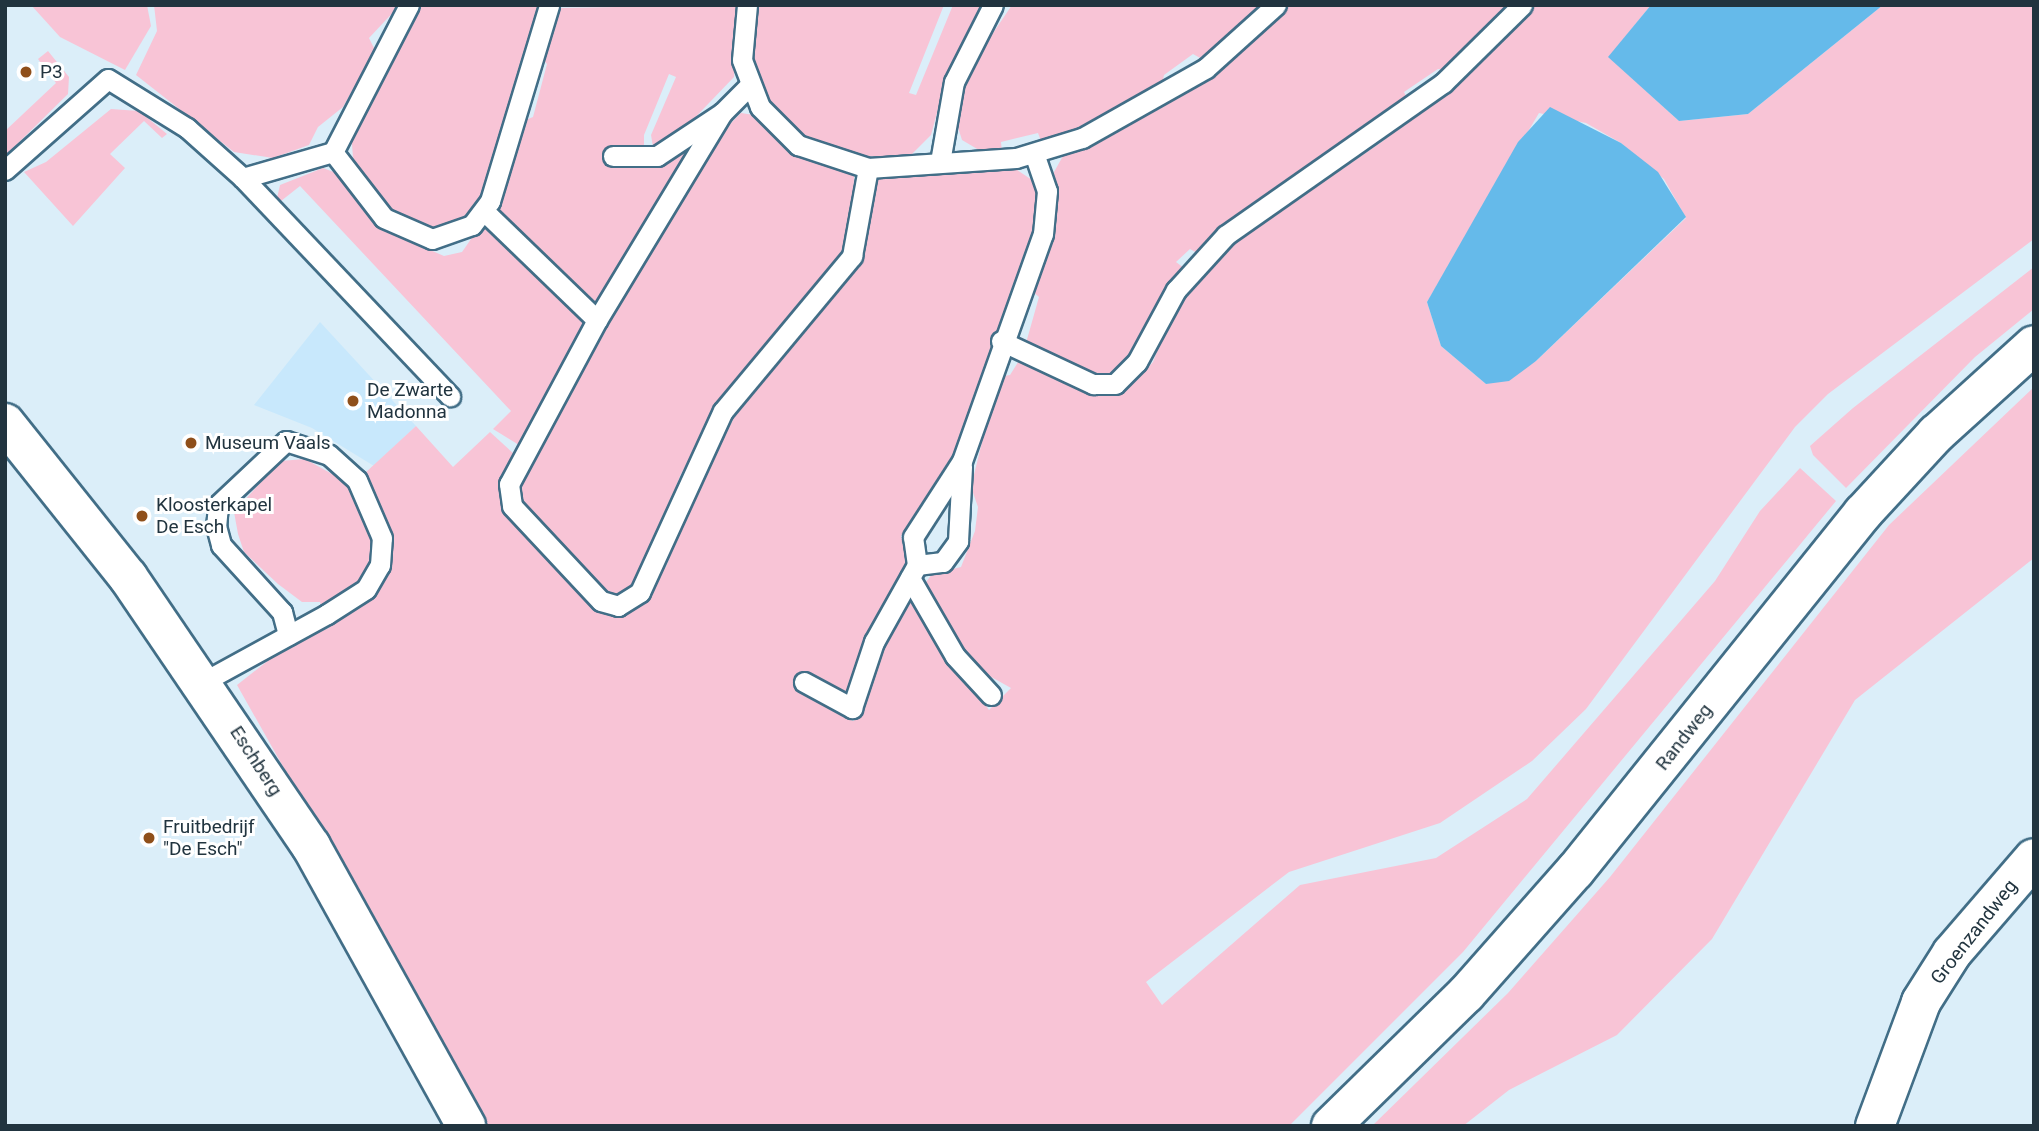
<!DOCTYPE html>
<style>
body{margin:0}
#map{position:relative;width:2039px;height:1131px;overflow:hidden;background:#dbeef9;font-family:Roboto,sans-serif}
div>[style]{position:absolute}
.built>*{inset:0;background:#c8e8fc}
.green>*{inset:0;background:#f8c4d6}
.water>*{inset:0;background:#65baea}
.roads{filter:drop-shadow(2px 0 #426e87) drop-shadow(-2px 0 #426e87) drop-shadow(0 2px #426e87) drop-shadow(0 -2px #426e87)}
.service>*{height:19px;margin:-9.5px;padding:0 9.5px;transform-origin:9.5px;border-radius:9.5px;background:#fff}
.minor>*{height:38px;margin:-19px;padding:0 19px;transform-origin:19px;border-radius:19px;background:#fff}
.tertiary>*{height:38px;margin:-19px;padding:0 19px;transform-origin:19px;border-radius:19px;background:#fff}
.secondary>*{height:38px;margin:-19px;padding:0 19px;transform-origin:19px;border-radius:19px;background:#fff}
.dots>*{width:19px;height:19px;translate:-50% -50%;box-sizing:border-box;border:4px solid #fff;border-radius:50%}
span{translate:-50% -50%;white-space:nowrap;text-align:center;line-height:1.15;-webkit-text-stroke:6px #fff;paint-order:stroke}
.poi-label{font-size:19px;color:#21343f}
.left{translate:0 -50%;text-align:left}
.street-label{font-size:19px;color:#21343f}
.frame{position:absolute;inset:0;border:7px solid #21343f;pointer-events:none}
</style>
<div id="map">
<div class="built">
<div style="clip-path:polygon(320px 322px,416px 426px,374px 466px,312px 428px,254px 405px)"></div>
</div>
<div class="green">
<div style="clip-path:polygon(31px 5px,147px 5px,151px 26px,125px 70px,60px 37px)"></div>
<div style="clip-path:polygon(154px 5px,400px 5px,369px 38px,375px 50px,343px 107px,318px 127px,309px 145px,273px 158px,234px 152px,136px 75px,157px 31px)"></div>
<div style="clip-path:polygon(417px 5px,539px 5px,482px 194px,460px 222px,435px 230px,397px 218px,373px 196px,353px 157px,351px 132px)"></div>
<div style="clip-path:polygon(738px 5px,734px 77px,685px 128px,653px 147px,651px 135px,676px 77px,669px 74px,644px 135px,644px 164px,651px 167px,701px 130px,598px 302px,588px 301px,498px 208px,523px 121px,533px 117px,547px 64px,539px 55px,557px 8px)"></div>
<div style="clip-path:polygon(756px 5px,944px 5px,909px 93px,916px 95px,953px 5px,983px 5px,944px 87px,931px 135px,912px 154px,893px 158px,853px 155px,799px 135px,768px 103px,752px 58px)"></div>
<div style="clip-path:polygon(1012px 5px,1265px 5px,1202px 59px,1193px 54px,1164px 75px,1161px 89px,1107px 119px,1042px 144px,1038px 133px,1001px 142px,1002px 152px,984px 153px,962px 140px,953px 112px,979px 40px,991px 36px)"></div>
<div style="clip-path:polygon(1287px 5px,1516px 5px,1449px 70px,1438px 69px,1404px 92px,1409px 102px,1197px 253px,1190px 249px,1176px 262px,1184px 268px,1129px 365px,1106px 379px,1026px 343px,1039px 297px,1031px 290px,1057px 215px,1054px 172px,1063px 156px,1193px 88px)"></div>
<div style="clip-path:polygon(evenodd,1530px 5px,1651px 5px,1609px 57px,1679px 121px,1748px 114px,1883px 5px,2034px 5px,2034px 239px,1828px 394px,1795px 427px,1586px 709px,1532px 761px,1440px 823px,1289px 872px,1146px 982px,1162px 1005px,1300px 885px,1436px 858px,1527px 799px,1715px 581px,1760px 511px,1800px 468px,1836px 501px,1463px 952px,1289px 1126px,486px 1126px,237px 685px,288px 645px,329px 628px,320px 602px,302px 602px,278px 584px,244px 552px,238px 534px,234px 512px,280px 461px,305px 459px,352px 485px,416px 426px,453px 467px,490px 432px,514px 454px,504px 480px,602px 607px,666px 567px,676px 539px,672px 530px,733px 420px,730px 412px,840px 282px,879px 177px,1014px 168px,1032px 180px,1039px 199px,1031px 246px,953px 458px,901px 536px,907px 563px,846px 719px,854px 721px,873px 658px,909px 595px,989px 710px,1011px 688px,968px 664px,923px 586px,932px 574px,961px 567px,975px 531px,978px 507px,971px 487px,998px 377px,1010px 375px,1020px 359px,1112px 392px,1136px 381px,1153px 362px,1177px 299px,1216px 252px,1329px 170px,1338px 172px,1383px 141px,1486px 54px,1530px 5px,1539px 113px,1586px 123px,1621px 143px,1664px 179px,1686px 218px,1536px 361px,1486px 384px,1441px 346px,1427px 302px,1539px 113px)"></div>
<div style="clip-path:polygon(48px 51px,69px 77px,68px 94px,5px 156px,5px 131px,56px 83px,38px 59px)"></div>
<div style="clip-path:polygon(111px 109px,139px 111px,167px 134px,162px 138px,144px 121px,110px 154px,125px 168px,73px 226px,24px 172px,46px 162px)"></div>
<div style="clip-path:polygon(741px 113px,754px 115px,798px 153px,854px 176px,853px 236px,833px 273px,756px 356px,715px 411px,680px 476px,643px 574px,626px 596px,608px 596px,518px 506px,518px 472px,722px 132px)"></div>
<div style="clip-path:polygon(323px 168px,339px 174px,364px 210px,393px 234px,444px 256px,462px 252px,478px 229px,491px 228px,586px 322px,519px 445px,493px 429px,511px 411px,300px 186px,281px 201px,277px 198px,280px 185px)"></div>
<div style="clip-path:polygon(2034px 267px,2034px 309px,1975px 357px,1846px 488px,1813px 455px,1810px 446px,1853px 408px)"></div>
<div style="clip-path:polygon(2034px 387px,2034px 558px,1855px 700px,1712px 939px,1617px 1035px,1509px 1090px,1463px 1126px,1372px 1126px,1508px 993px,1610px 877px,1889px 525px)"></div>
</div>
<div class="water">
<div style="clip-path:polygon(1651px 5px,1883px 5px,1748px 114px,1679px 121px,1608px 57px)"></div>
<div style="clip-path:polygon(1550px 107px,1621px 143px,1658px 172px,1686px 217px,1536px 361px,1509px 381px,1486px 384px,1441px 346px,1427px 302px,1518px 142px)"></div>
</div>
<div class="roads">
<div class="service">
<div style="left:409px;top:5px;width:165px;rotate:117.3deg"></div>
<div style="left:333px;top:152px;width:83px;rotate:52.3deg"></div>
<div style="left:384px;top:218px;width:52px;rotate:23.6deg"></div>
<div style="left:432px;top:239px;width:42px;rotate:-19.3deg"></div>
<div style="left:472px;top:225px;width:30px;rotate:-53deg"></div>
<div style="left:490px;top:201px;width:205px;rotate:-73.2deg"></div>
<div style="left:747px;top:5px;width:55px;rotate:95.2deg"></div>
<div style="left:742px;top:60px;width:50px;rotate:69deg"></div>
<div style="left:760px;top:107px;width:54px;rotate:45deg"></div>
<div style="left:798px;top:145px;width:74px;rotate:18.2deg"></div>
<div style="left:868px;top:168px;width:148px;rotate:-3.9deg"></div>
<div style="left:1016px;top:158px;width:69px;rotate:-16.9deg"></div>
<div style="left:1082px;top:138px;width:142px;rotate:-29.4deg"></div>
<div style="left:1206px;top:68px;width:94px;rotate:-42deg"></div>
<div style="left:748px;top:87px;width:37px;rotate:135deg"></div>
<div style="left:722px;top:113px;width:242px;rotate:121.1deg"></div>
<div style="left:597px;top:320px;width:186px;rotate:118.2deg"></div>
<div style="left:509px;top:484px;width:22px;rotate:82deg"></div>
<div style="left:512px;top:506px;width:130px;rotate:46.9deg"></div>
<div style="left:601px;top:601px;width:18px;rotate:16deg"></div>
<div style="left:618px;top:606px;width:26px;rotate:-32deg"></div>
<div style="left:640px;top:592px;width:199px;rotate:-65.4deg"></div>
<div style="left:723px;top:411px;width:202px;rotate:-50.2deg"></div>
<div style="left:852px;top:256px;width:89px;rotate:-79.7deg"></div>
<div style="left:613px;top:156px;width:44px"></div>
<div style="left:657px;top:156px;width:78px;rotate:-33.5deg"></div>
<div style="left:940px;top:162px;width:81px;rotate:-80.1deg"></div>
<div style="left:954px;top:82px;width:86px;rotate:-63.1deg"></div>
<div style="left:5px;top:170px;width:137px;rotate:-41.5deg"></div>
<div style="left:108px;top:79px;width:93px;rotate:31.8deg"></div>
<div style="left:187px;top:128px;width:75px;rotate:41.8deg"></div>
<div style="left:243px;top:178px;width:94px;rotate:-16.1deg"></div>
<div style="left:243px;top:178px;width:301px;rotate:46.5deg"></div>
<div style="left:484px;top:211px;width:157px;rotate:44deg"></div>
<div style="left:1001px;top:341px;width:102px;rotate:25.1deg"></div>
<div style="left:1093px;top:384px;width:22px"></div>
<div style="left:1115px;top:384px;width:31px;rotate:-45deg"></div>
<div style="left:1137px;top:362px;width:82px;rotate:-61.6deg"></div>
<div style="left:1176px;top:290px;width:74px;rotate:-47.7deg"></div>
<div style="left:1226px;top:235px;width:265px;rotate:-35deg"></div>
<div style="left:1443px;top:83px;width:111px;rotate:-44.6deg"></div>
<div style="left:917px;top:565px;width:26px;rotate:-7deg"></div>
<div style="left:943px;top:562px;width:26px;rotate:-54deg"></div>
<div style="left:958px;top:541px;width:75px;rotate:-86.9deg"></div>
<div style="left:910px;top:578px;width:90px;rotate:60deg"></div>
<div style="left:955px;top:656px;width:53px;rotate:47.3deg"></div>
<div style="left:203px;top:682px;width:141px;rotate:-28.7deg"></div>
<div style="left:327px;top:614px;width:46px;rotate:-32.7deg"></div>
<div style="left:366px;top:589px;width:28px;rotate:-60deg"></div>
<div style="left:380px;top:565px;width:27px;rotate:-86deg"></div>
<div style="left:382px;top:538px;width:63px;rotate:-113.3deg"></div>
<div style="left:357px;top:480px;width:38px;rotate:-138deg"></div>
<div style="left:329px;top:455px;width:45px;rotate:-162deg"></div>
<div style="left:286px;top:441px;width:93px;rotate:136.7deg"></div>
<div style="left:218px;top:505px;width:21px;rotate:95deg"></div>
<div style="left:216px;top:526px;width:20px;rotate:75deg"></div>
<div style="left:221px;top:545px;width:91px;rotate:47.7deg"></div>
<div style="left:282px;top:612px;width:24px;rotate:75deg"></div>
<div style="left:804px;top:682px;width:55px;rotate:28.4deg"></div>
<div style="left:852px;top:708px;width:70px;rotate:-71.6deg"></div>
<div style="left:874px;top:642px;width:88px;rotate:-60.8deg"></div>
<div style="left:917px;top:565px;width:28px;rotate:-98deg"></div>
<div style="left:913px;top:537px;width:90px;rotate:-57.2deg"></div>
<div style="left:962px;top:461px;width:241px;rotate:-70.4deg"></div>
<div style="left:1043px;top:234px;width:43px;rotate:-84.7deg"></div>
<div style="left:1047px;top:191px;width:39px;rotate:-109deg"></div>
</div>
<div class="minor">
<div style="left:1875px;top:1126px;width:132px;rotate:-69.6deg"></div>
<div style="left:1921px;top:1002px;width:58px;rotate:-57.7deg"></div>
<div style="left:1952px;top:953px;width:125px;rotate:-49.2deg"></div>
</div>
<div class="tertiary">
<div style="left:5px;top:423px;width:197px;rotate:51.4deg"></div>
<div style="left:128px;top:577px;width:325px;rotate:55.8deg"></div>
<div style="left:311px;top:846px;width:320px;rotate:61deg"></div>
</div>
<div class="secondary">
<div style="left:1331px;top:1126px;width:189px;rotate:-44.4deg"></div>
<div style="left:1466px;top:994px;width:164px;rotate:-48.5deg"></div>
<div style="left:1575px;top:871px;width:459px;rotate:-51.2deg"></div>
<div style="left:1863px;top:513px;width:108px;rotate:-47.3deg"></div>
<div style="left:1936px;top:434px;width:132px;rotate:-42.2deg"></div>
</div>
</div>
<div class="dots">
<div style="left:26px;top:72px;background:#8f4f1a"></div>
<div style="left:353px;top:401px;background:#8f4f1a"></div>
<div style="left:191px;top:443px;background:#8f4f1a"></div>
<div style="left:142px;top:516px;background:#8f4f1a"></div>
<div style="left:149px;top:838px;background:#8f4f1a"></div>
</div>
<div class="poi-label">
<span class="left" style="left:40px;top:72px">P3</span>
<span class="left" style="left:367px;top:401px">De Zwarte<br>Madonna</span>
<span class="left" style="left:205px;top:443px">Museum Vaals</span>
<span class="left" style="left:156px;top:516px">Kloosterkapel<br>De Esch</span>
<span class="left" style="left:163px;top:838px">Fruitbedrijf<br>"De Esch"</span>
</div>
<div class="street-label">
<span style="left:1684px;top:737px;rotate:-52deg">Randweg</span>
<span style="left:256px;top:761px;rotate:57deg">Eschberg</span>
<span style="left:1974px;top:932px;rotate:-52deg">Groenzandweg</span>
</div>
<div class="frame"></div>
</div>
